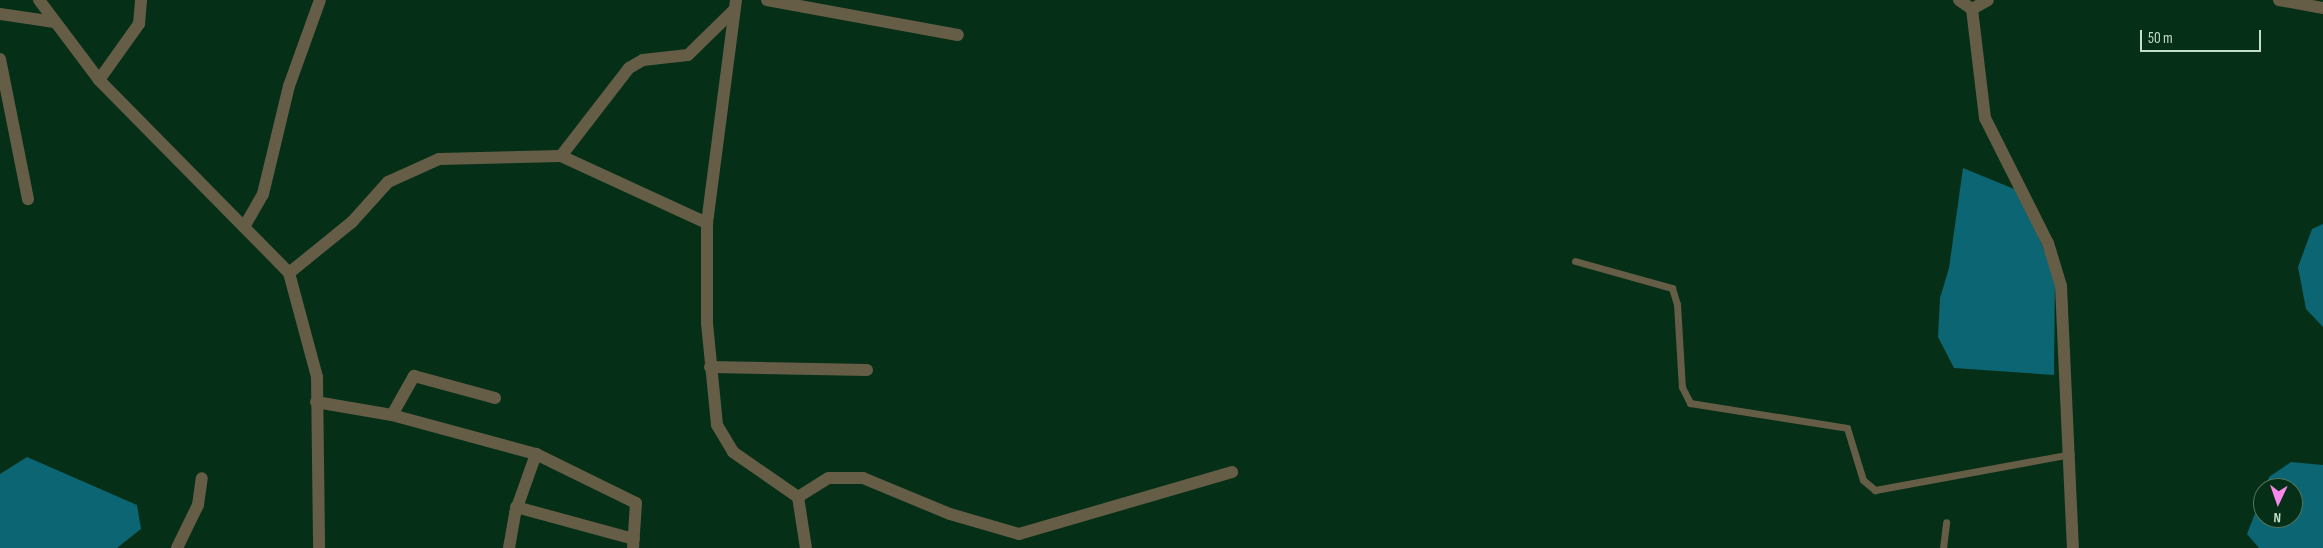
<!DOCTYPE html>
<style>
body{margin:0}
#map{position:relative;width:2323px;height:548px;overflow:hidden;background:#052f16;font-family:"Sofia Sans Condensed",sans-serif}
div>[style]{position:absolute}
.water>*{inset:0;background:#0b6573}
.service>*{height:7px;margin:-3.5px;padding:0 3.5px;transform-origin:3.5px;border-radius:3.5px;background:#655d46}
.minor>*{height:12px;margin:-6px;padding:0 6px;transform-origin:6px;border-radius:6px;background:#655d46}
span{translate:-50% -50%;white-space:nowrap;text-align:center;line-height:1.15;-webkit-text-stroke:5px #052f16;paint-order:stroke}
.north{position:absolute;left:2253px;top:478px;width:50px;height:50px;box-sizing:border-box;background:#052f16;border:1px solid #51755e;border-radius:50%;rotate:183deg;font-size:14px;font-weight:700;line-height:20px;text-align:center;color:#c3dec9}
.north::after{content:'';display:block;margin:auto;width:18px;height:22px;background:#f888ea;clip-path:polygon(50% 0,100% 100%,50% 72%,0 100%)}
.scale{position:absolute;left:2140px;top:30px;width:121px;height:22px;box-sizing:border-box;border:2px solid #c3dec9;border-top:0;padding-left:6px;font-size:15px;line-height:18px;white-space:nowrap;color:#c3dec9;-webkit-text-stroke:4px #052f16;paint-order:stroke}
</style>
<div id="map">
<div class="water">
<div style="clip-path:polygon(1963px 168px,2019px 191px,2055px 276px,2054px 375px,1954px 368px,1938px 337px,1940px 298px,1949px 268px)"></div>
<div style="clip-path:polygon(2323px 224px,2323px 327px,2306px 309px,2298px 267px,2312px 229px)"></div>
<div style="clip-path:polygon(27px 457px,137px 505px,141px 529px,117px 548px,0 548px,0 474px)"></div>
<div style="clip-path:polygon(2291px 462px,2323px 465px,2323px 548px,2259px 548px,2247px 534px,2263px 493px,2263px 518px,2293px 518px,2293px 488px,2265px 488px,2269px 477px)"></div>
</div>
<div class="service">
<div style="left:1575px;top:261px;width:101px;rotate:15.6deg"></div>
<div style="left:1672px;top:288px;width:17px;rotate:73deg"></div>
<div style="left:1677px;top:304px;width:83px;rotate:86.6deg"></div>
<div style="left:1682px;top:387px;width:18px;rotate:63deg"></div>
<div style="left:1690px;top:403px;width:159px;rotate:9deg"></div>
<div style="left:1847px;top:428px;width:54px;rotate:72.9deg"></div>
<div style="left:1863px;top:480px;width:16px;rotate:40deg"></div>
<div style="left:1875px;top:490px;width:199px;rotate:-10.4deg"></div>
<div style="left:1943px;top:548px;width:26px;rotate:-83deg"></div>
</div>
<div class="minor">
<div style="left:39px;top:0;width:100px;rotate:53.1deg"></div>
<div style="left:99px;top:80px;width:271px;rotate:45.4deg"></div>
<div style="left:289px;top:273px;width:108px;rotate:74.9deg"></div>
<div style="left:317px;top:377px;width:171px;rotate:89.3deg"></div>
<div style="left:736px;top:0;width:225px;rotate:97.4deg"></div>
<div style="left:707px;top:223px;width:100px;rotate:90deg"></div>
<div style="left:707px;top:323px;width:102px;rotate:84.4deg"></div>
<div style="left:717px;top:425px;width:31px;rotate:59deg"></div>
<div style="left:733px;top:452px;width:79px;rotate:34.7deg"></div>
<div style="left:798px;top:497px;width:52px;rotate:81.1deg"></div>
<div style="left:767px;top:0;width:194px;rotate:10.4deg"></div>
<div style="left:1959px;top:0;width:16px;rotate:35deg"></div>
<div style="left:2279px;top:0;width:45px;rotate:10.3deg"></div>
<div style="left:1972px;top:9px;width:110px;rotate:83.2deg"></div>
<div style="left:1985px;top:118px;width:140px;rotate:63.3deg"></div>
<div style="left:2048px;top:243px;width:45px;rotate:73.2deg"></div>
<div style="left:2061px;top:286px;width:262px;rotate:87.4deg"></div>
<div style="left:1972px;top:9px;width:18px;rotate:-29deg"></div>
<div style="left:0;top:14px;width:55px;rotate:8.4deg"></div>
<div style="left:0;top:59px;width:143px;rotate:78.7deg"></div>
<div style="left:99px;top:80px;width:69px;rotate:-54.5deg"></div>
<div style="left:139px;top:24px;width:24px;rotate:-85deg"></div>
<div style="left:561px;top:156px;width:111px;rotate:-52.3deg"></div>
<div style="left:629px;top:68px;width:16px;rotate:-30deg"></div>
<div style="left:643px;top:60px;width:45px;rotate:-6.3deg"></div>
<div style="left:688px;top:55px;width:64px;rotate:-44.4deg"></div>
<div style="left:244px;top:227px;width:38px;rotate:-60deg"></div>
<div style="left:263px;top:194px;width:111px;rotate:-76.5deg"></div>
<div style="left:289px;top:86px;width:91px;rotate:-70.2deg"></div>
<div style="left:289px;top:273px;width:81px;rotate:-39deg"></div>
<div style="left:352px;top:222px;width:54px;rotate:-48deg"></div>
<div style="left:388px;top:182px;width:56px;rotate:-24.3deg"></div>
<div style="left:439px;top:159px;width:122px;rotate:-1.4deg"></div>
<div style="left:561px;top:156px;width:161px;rotate:24.7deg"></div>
<div style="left:710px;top:367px;width:157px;rotate:1.1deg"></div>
<div style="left:316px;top:402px;width:77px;rotate:9.7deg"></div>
<div style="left:392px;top:415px;width:149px;rotate:15.2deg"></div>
<div style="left:536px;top:454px;width:111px;rotate:26.1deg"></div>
<div style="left:636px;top:503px;width:45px;rotate:93.8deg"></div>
<div style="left:392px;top:415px;width:45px;rotate:-60.6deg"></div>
<div style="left:414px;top:376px;width:84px;rotate:15.2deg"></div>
<div style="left:798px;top:497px;width:36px;rotate:-32deg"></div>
<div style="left:829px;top:478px;width:34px"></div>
<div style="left:863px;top:478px;width:94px;rotate:22.5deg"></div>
<div style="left:950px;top:514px;width:72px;rotate:16.2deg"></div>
<div style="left:1019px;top:534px;width:222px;rotate:-16.2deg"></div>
<div style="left:516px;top:507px;width:122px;rotate:15.2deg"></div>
<div style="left:177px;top:548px;width:48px;rotate:-64deg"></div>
<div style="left:198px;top:505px;width:27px;rotate:-82deg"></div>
<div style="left:509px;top:548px;width:36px;rotate:-80deg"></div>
<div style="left:515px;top:513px;width:63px;rotate:-70.4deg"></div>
</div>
<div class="north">N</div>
<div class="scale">50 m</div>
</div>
